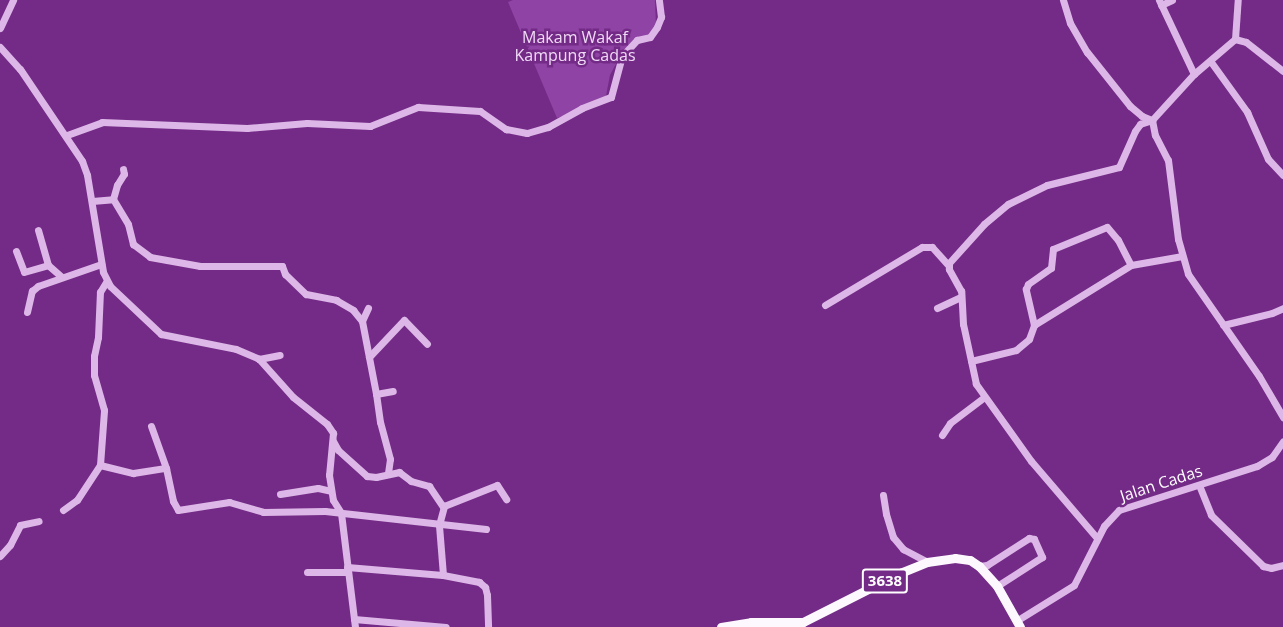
<!DOCTYPE html>
<style>
body{margin:0}
#map{position:relative;width:1283px;height:627px;overflow:hidden;background:#742b87;font-family:"Open Sans",sans-serif}
div>[style]{position:absolute}
.green>*{inset:0;background:#8f43a4}
.minor>*{height:7px;margin:-3.5px;padding:0 3.5px;transform-origin:3.5px;border-radius:3.5px;background:#ddb7e7}
.major>*{height:9px;margin:-4.5px;padding:0 4.5px;transform-origin:4.5px;border-radius:4.5px;background:#fdf8fe}
span{translate:-50% -50%;white-space:nowrap;text-align:center;line-height:1.15;-webkit-text-stroke:5px #742b87;paint-order:stroke}
.shield-label span{padding:2px 4px;background:#742b87;border:2px solid;border-radius:4px;-webkit-text-stroke-width:0}
.shield-label{font-size:15px;color:#fff;font-weight:700}
.park-label{font-size:16px;color:#f0daf6}
.street-label{font-size:16px;color:#fff}
</style>
<div id="map">
<div class="green">
<div style="clip-path:polygon(513px 0,655px 0,656px 26px,649px 34px,624px 49px,610px 75px,605px 101px,557px 118px,508px 2px)"></div>
</div>
<div class="minor">
<div style="left:1063px;top:0;width:24px;rotate:73deg"></div>
<div style="left:1070px;top:23px;width:34px;rotate:60deg"></div>
<div style="left:1087px;top:52px;width:69px;rotate:51.5deg"></div>
<div style="left:1130px;top:106px;width:16px;rotate:40deg"></div>
<div style="left:1142px;top:116px;width:11px;rotate:22deg"></div>
<div style="left:1152px;top:120px;width:15px;rotate:79deg"></div>
<div style="left:1155px;top:135px;width:28px;rotate:63deg"></div>
<div style="left:1168px;top:160px;width:80px;rotate:82.8deg"></div>
<div style="left:1178px;top:239px;width:36px;rotate:74deg"></div>
<div style="left:1188px;top:274px;width:124px;rotate:55.2deg"></div>
<div style="left:1259px;top:376px;width:48px;rotate:59.7deg"></div>
<div style="left:1159px;top:0;width:82px;rotate:64.7deg"></div>
<div style="left:1161px;top:5px;width:12px;rotate:-24deg"></div>
<div style="left:0;top:28px;width:31px;rotate:-65deg"></div>
<div style="left:1235px;top:39px;width:11px;rotate:15deg"></div>
<div style="left:1246px;top:42px;width:47px;rotate:38.1deg"></div>
<div style="left:0;top:47px;width:30px;rotate:48deg"></div>
<div style="left:20px;top:69px;width:111px;rotate:56deg"></div>
<div style="left:82px;top:161px;width:15px;rotate:70deg"></div>
<div style="left:87px;top:175px;width:98px;rotate:80.6deg"></div>
<div style="left:103px;top:272px;width:16px;rotate:63deg"></div>
<div style="left:110px;top:286px;width:70px;rotate:43.3deg"></div>
<div style="left:161px;top:334px;width:76px;rotate:11.3deg"></div>
<div style="left:236px;top:349px;width:25px;rotate:23deg"></div>
<div style="left:259px;top:359px;width:51px;rotate:48.2deg"></div>
<div style="left:293px;top:397px;width:43px;rotate:38.5deg"></div>
<div style="left:327px;top:424px;width:11px;rotate:56deg"></div>
<div style="left:333px;top:433px;width:42px;rotate:95.4deg"></div>
<div style="left:329px;top:475px;width:25px;rotate:81deg"></div>
<div style="left:333px;top:500px;width:15px;rotate:58deg"></div>
<div style="left:341px;top:513px;width:115px;rotate:83deg"></div>
<div style="left:1211px;top:62px;width:62px;rotate:54.2deg"></div>
<div style="left:1247px;top:112px;width:51px;rotate:65.9deg"></div>
<div style="left:1268px;top:159px;width:22px;rotate:47deg"></div>
<div style="left:67px;top:135px;width:37px;rotate:-20deg"></div>
<div style="left:102px;top:122px;width:145px;rotate:2.4deg"></div>
<div style="left:247px;top:128px;width:60px;rotate:-4.8deg"></div>
<div style="left:307px;top:123px;width:63px;rotate:2.7deg"></div>
<div style="left:370px;top:126px;width:52px;rotate:-21.6deg"></div>
<div style="left:418px;top:107px;width:62px;rotate:3.7deg"></div>
<div style="left:480px;top:111px;width:32px;rotate:35deg"></div>
<div style="left:506px;top:129px;width:21px;rotate:11deg"></div>
<div style="left:527px;top:133px;width:22px;rotate:-16deg"></div>
<div style="left:548px;top:127px;width:39px;rotate:-29deg"></div>
<div style="left:582px;top:108px;width:31px;rotate:-21deg"></div>
<div style="left:611px;top:97px;width:42px;rotate:-75deg"></div>
<div style="left:622px;top:56px;width:22px;rotate:-47deg"></div>
<div style="left:637px;top:40px;width:13px;rotate:-13deg"></div>
<div style="left:650px;top:37px;width:12px;rotate:-55deg"></div>
<div style="left:657px;top:27px;width:11px;rotate:-68deg"></div>
<div style="left:661px;top:17px;width:17px;rotate:-97deg"></div>
<div style="left:113px;top:199px;width:29px;rotate:59deg"></div>
<div style="left:128px;top:224px;width:21px;rotate:76deg"></div>
<div style="left:133px;top:244px;width:21px;rotate:37deg"></div>
<div style="left:150px;top:257px;width:51px;rotate:10.2deg"></div>
<div style="left:200px;top:266px;width:82px"></div>
<div style="left:282px;top:266px;width:9px;rotate:69deg"></div>
<div style="left:285px;top:274px;width:29px;rotate:44deg"></div>
<div style="left:306px;top:294px;width:31px;rotate:11deg"></div>
<div style="left:336px;top:300px;width:20px;rotate:30deg"></div>
<div style="left:353px;top:310px;width:14px;rotate:51deg"></div>
<div style="left:92px;top:201px;width:21px;rotate:-5deg"></div>
<div style="left:113px;top:199px;width:15px;rotate:-74deg"></div>
<div style="left:117px;top:185px;width:13px;rotate:-58deg"></div>
<div style="left:124px;top:174px;width:5px;rotate:-101deg"></div>
<div style="left:38px;top:230px;width:36px;rotate:74deg"></div>
<div style="left:48px;top:265px;width:18px;rotate:41deg"></div>
<div style="left:16px;top:251px;width:22px;rotate:69deg"></div>
<div style="left:24px;top:272px;width:25px;rotate:-16deg"></div>
<div style="left:825px;top:305px;width:113px;rotate:-30.9deg"></div>
<div style="left:922px;top:247px;width:10px"></div>
<div style="left:932px;top:247px;width:24px;rotate:48deg"></div>
<div style="left:368px;top:308px;width:14px;rotate:115deg"></div>
<div style="left:362px;top:321px;width:74px;rotate:79.1deg"></div>
<div style="left:937px;top:308px;width:26px;rotate:-25deg"></div>
<div style="left:27px;top:312px;width:22px;rotate:-77deg"></div>
<div style="left:32px;top:291px;width:8px;rotate:-40deg"></div>
<div style="left:38px;top:286px;width:67px;rotate:-19.2deg"></div>
<div style="left:1034px;top:325px;width:37px;rotate:-103deg"></div>
<div style="left:1026px;top:289px;width:5px;rotate:-68deg"></div>
<div style="left:1028px;top:284px;width:28px;rotate:-35deg"></div>
<div style="left:1051px;top:268px;width:19px;rotate:-84deg"></div>
<div style="left:1053px;top:249px;width:58px;rotate:-22.2deg"></div>
<div style="left:1107px;top:227px;width:17px;rotate:50deg"></div>
<div style="left:1118px;top:240px;width:28px;rotate:63deg"></div>
<div style="left:1223px;top:325px;width:50px;rotate:-13.8deg"></div>
<div style="left:1272px;top:313px;width:12px;rotate:-24deg"></div>
<div style="left:369px;top:357px;width:51px;rotate:-46.6deg"></div>
<div style="left:404px;top:320px;width:33px;rotate:46deg"></div>
<div style="left:259px;top:359px;width:21px;rotate:-11deg"></div>
<div style="left:971px;top:361px;width:46px;rotate:-13.7deg"></div>
<div style="left:1016px;top:350px;width:17px;rotate:-40deg"></div>
<div style="left:1029px;top:339px;width:15px;rotate:-70deg"></div>
<div style="left:1034px;top:325px;width:114px;rotate:-31.7deg"></div>
<div style="left:1131px;top:265px;width:52px;rotate:-10deg"></div>
<div style="left:151px;top:426px;width:45px;rotate:70.3deg"></div>
<div style="left:942px;top:435px;width:14px;rotate:-56deg"></div>
<div style="left:950px;top:423px;width:41px;rotate:-37.1deg"></div>
<div style="left:333px;top:441px;width:10px;rotate:61deg"></div>
<div style="left:338px;top:450px;width:39px;rotate:42deg"></div>
<div style="left:367px;top:476px;width:9px;rotate:6deg"></div>
<div style="left:376px;top:477px;width:24px;rotate:-12deg"></div>
<div style="left:399px;top:472px;width:15px;rotate:37deg"></div>
<div style="left:411px;top:481px;width:19px;rotate:16deg"></div>
<div style="left:429px;top:486px;width:25px;rotate:56deg"></div>
<div style="left:100px;top:465px;width:34px;rotate:14deg"></div>
<div style="left:133px;top:473px;width:33px;rotate:-9deg"></div>
<div style="left:166px;top:468px;width:34px;rotate:78deg"></div>
<div style="left:173px;top:501px;width:10px;rotate:61deg"></div>
<div style="left:178px;top:510px;width:52px;rotate:-8.9deg"></div>
<div style="left:229px;top:502px;width:35px;rotate:16deg"></div>
<div style="left:263px;top:512px;width:62px;rotate:-0.9deg"></div>
<div style="left:325px;top:511px;width:162px;rotate:6.4deg"></div>
<div style="left:388px;top:473px;width:14px;rotate:-82deg"></div>
<div style="left:390px;top:459px;width:38px;rotate:-105deg"></div>
<div style="left:380px;top:422px;width:28px;rotate:-98deg"></div>
<div style="left:376px;top:394px;width:17px;rotate:-10deg"></div>
<div style="left:1199px;top:485px;width:32px;rotate:68deg"></div>
<div style="left:1211px;top:515px;width:73px;rotate:44.4deg"></div>
<div style="left:1263px;top:566px;width:8px;rotate:14deg"></div>
<div style="left:1271px;top:568px;width:12px;rotate:-14deg"></div>
<div style="left:280px;top:494px;width:38px;rotate:-9deg"></div>
<div style="left:318px;top:488px;width:13px;rotate:13deg"></div>
<div style="left:883px;top:495px;width:19px;rotate:81deg"></div>
<div style="left:886px;top:514px;width:24px;rotate:73deg"></div>
<div style="left:893px;top:537px;width:16px;rotate:50deg"></div>
<div style="left:903px;top:549px;width:27px;rotate:28deg"></div>
<div style="left:63px;top:510px;width:17px;rotate:-36deg"></div>
<div style="left:77px;top:500px;width:42px;rotate:-56.7deg"></div>
<div style="left:100px;top:465px;width:55px;rotate:-85.8deg"></div>
<div style="left:104px;top:410px;width:36px;rotate:-106deg"></div>
<div style="left:94px;top:375px;width:19px;rotate:-90deg"></div>
<div style="left:94px;top:356px;width:19px;rotate:-78deg"></div>
<div style="left:98px;top:337px;width:45px;rotate:-87.5deg"></div>
<div style="left:100px;top:292px;width:12px;rotate:-59deg"></div>
<div style="left:1097px;top:538px;width:101px;rotate:-130.6deg"></div>
<div style="left:1031px;top:461px;width:95px;rotate:-125.5deg"></div>
<div style="left:976px;top:384px;width:61px;rotate:-102.2deg"></div>
<div style="left:963px;top:324px;width:33px;rotate:-93deg"></div>
<div style="left:961px;top:291px;width:25px;rotate:-119deg"></div>
<div style="left:949px;top:269px;width:6px;rotate:-90deg"></div>
<div style="left:949px;top:263px;width:52px;rotate:-48.1deg"></div>
<div style="left:984px;top:224px;width:31px;rotate:-40deg"></div>
<div style="left:1008px;top:204px;width:43px;rotate:-26deg"></div>
<div style="left:1047px;top:185px;width:74px;rotate:-14deg"></div>
<div style="left:1119px;top:167px;width:39px;rotate:-66deg"></div>
<div style="left:1135px;top:131px;width:9px;rotate:-54deg"></div>
<div style="left:1140px;top:124px;width:13px;rotate:-18deg"></div>
<div style="left:1152px;top:120px;width:62px;rotate:-47.6deg"></div>
<div style="left:1194px;top:74px;width:54px;rotate:-40.5deg"></div>
<div style="left:1235px;top:39px;width:39px;rotate:-86deg"></div>
<div style="left:0;top:556px;width:15px;rotate:-48deg"></div>
<div style="left:10px;top:545px;width:22px;rotate:-63deg"></div>
<div style="left:20px;top:525px;width:19px;rotate:-12deg"></div>
<div style="left:979px;top:566px;width:8px;rotate:-7deg"></div>
<div style="left:987px;top:565px;width:50px;rotate:-32.7deg"></div>
<div style="left:1029px;top:538px;width:5px;rotate:11deg"></div>
<div style="left:1034px;top:539px;width:20px;rotate:66deg"></div>
<div style="left:1042px;top:557px;width:54px;rotate:147.2deg"></div>
<div style="left:347px;top:567px;width:96px;rotate:4.8deg"></div>
<div style="left:443px;top:575px;width:37px;rotate:11deg"></div>
<div style="left:479px;top:582px;width:8px;rotate:40deg"></div>
<div style="left:485px;top:587px;width:8px;rotate:76deg"></div>
<div style="left:487px;top:595px;width:32px;rotate:88deg"></div>
<div style="left:307px;top:572px;width:40px"></div>
<div style="left:443px;top:575px;width:50px;rotate:-94.6deg"></div>
<div style="left:439px;top:525px;width:20px;rotate:-75deg"></div>
<div style="left:444px;top:506px;width:57px;rotate:-21.6deg"></div>
<div style="left:497px;top:485px;width:17px;rotate:57deg"></div>
<div style="left:354px;top:619px;width:92px;rotate:5deg"></div>
<div style="left:1016px;top:621px;width:68px;rotate:-31.8deg"></div>
<div style="left:1074px;top:585px;width:66px;rotate:-63deg"></div>
<div style="left:1104px;top:526px;width:22px;rotate:-47deg"></div>
<div style="left:1119px;top:510px;width:145px;rotate:-17.7deg"></div>
<div style="left:1257px;top:466px;width:17px;rotate:-31deg"></div>
<div style="left:1272px;top:457px;width:19px;rotate:-55deg"></div>
</div>
<div class="major">
<div style="left:721px;top:627px;width:30px;rotate:-9deg"></div>
<div style="left:751px;top:622px;width:52px"></div>
<div style="left:803px;top:622px;width:109px;rotate:-26.8deg"></div>
<div style="left:900px;top:573px;width:29px;rotate:-22deg"></div>
<div style="left:927px;top:562px;width:28px;rotate:-8deg"></div>
<div style="left:955px;top:558px;width:15px;rotate:8deg"></div>
<div style="left:970px;top:560px;width:11px;rotate:34deg"></div>
<div style="left:979px;top:566px;width:27px;rotate:48deg"></div>
<div style="left:997px;top:586px;width:47px;rotate:60.7deg"></div>
</div>
<div class="shield-label">
<span style="left:885px;top:581px">3638</span>
</div>
<div class="park-label">
<span style="left:575px;top:46px">Makam Wakaf<br>Kampung Cadas</span>
</div>
<div class="street-label">
<span style="left:1161px;top:483px;rotate:-18deg">Jalan Cadas</span>
</div>
</div>
